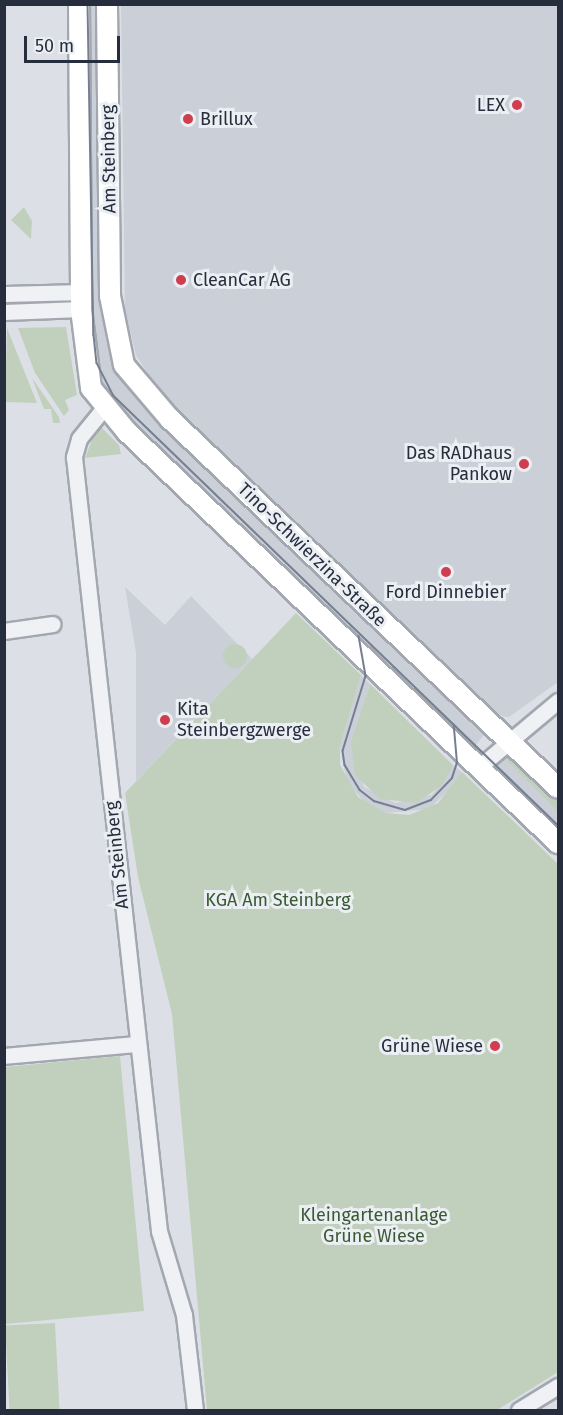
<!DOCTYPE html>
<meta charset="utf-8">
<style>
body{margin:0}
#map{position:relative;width:563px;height:1415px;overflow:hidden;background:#dce0e6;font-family:"Fira Sans",sans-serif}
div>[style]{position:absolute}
.built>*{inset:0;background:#cacfd8}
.green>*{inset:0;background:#c1d0bd;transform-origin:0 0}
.round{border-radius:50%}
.roads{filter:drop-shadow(2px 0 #a2a7b0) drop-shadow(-2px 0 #a2a7b0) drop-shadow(0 2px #a2a7b0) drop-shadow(0 -2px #a2a7b0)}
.minor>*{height:15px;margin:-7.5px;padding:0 7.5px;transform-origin:7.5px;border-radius:7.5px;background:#eff1f5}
.major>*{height:20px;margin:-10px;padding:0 10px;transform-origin:10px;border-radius:10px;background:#fff}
.tram>*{height:1.5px;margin:-0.75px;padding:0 0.75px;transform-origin:0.75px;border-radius:0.75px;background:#757f90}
.dots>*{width:16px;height:16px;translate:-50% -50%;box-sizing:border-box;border:3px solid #ebeff4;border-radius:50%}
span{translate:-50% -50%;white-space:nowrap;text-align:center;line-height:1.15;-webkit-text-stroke:6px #ebeff4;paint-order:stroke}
.poi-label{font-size:18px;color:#262d3d}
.right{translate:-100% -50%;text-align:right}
.left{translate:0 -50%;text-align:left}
.street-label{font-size:18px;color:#262d3d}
.park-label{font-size:18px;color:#395933}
.frame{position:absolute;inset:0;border:6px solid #262d3d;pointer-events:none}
.scale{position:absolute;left:24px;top:36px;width:96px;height:27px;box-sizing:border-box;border:3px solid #262d3d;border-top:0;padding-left:8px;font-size:18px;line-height:21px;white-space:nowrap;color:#262d3d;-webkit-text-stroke:4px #ebeff4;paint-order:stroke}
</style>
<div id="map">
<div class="built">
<div style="clip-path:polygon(83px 5px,100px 5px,106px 333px,123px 379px,487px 731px,471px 751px,109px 405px,89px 356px)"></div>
<div style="clip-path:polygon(121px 5px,558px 5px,558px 682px,509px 717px,500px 716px,159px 391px,136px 355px,125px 310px)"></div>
<div style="clip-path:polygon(125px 587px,165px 625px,191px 596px,252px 659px,136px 781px,136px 653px)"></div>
<div style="clip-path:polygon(361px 675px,370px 684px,351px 741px,364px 787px,395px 803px,432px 795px,453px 765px,462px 772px,455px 784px,429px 809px,386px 813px,367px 805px,347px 782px,340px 746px)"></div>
<div style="clip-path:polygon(503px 757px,558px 812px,558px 827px,494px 766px)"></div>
</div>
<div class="green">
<div style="clip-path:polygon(24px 207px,32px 221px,31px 239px,11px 220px)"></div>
<div style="clip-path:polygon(66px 327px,77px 395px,65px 400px,69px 410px,64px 416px,35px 373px,18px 328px)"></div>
<div style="clip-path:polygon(7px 328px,37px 403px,5px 402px)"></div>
<div style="clip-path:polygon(32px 378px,59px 417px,60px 423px,53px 423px,51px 409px,44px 409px)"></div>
<div style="clip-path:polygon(98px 424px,119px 445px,121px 454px,85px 458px)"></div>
<div style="clip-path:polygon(296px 613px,361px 675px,340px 746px,340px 765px,358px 797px,386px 813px,409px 815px,438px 803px,462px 772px,558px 864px,558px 1372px,497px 1410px,207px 1410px,172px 1014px,138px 877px,125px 793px)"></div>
<div class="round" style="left:223px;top:644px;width:24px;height:24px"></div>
<div style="clip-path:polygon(370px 684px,453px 765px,442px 785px,417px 803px,380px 799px,355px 775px,351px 741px)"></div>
<div style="clip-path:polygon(508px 752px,558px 799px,558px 812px,503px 757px)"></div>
<div style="clip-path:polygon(120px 1056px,144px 1311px,5px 1324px,5px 1067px)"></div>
<div style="left:55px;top:1323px;width:87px;height:50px;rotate:87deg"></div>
</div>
<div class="roads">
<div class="minor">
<div style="left:4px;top:294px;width:78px;rotate:-1.5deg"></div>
<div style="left:4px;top:312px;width:77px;rotate:-2.2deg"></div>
<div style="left:103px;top:409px;width:38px;rotate:129deg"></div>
<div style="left:79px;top:439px;width:19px;rotate:106deg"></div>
<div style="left:74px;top:457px;width:779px;rotate:83.73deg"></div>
<div style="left:159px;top:1231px;width:88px;rotate:73.4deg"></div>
<div style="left:184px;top:1315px;width:96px;rotate:83.4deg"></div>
<div style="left:4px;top:631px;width:49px;rotate:-8.1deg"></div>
<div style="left:479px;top:767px;width:103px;rotate:-39.9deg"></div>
<div style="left:4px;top:1056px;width:133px;rotate:-5.2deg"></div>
<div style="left:519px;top:1410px;width:46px;rotate:-31.6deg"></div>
</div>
<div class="major">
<div style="left:79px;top:4px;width:305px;rotate:89.6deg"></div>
<div style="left:81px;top:309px;width:80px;rotate:82.8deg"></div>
<div style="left:91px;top:388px;width:57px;rotate:50.7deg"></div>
<div style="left:127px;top:432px;width:596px;rotate:43.64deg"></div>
<div style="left:107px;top:4px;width:292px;rotate:89.4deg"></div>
<div style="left:110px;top:296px;width:70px;rotate:78.5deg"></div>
<div style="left:124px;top:365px;width:71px;rotate:49.6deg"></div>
<div style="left:170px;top:419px;width:535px;rotate:43.56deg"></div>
</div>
</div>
<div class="tram">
<div style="left:88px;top:4px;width:331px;rotate:89deg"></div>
<div style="left:94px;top:335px;width:28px;rotate:84deg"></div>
<div style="left:97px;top:363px;width:36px;rotate:63deg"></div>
<div style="left:113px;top:395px;width:619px;rotate:44.02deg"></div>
<div style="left:359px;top:636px;width:41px;rotate:80.1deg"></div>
<div style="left:366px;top:676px;width:78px;rotate:107deg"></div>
<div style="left:343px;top:751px;width:14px;rotate:82deg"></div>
<div style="left:345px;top:765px;width:29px;rotate:59deg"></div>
<div style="left:360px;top:790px;width:18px;rotate:38deg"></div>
<div style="left:374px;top:801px;width:32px;rotate:16deg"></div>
<div style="left:405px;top:810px;width:28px;rotate:-21deg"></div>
<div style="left:431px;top:800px;width:30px;rotate:-46deg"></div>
<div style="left:452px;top:778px;width:16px;rotate:-72deg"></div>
<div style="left:457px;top:763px;width:38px;rotate:-95deg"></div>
</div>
<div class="dots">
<div style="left:517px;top:105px;background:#cf3d4f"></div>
<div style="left:188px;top:119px;background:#cf3d4f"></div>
<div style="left:181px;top:280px;background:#cf3d4f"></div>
<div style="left:524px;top:464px;background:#cf3d4f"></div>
<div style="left:446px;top:572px;background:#cf3d4f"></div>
<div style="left:165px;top:720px;background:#cf3d4f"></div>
<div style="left:495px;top:1046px;background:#cf3d4f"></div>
</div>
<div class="poi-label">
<span class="right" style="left:505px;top:105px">LEX</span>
<span class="left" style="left:200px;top:119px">Brillux</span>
<span class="left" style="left:193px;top:280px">CleanCar AG</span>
<span class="right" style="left:512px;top:464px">Das RADhaus<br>Pankow</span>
<span style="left:446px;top:592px">Ford Dinnebier</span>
<span class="left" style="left:177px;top:720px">Kita<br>Steinbergzwerge</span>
<span class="right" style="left:483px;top:1046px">Grüne Wiese</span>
</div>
<div class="street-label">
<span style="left:109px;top:159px;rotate:-91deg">Am Steinberg</span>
<span style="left:312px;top:555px;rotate:44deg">Tino-Schwierzina-Straße</span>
<span style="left:117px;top:855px;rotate:-96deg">Am Steinberg</span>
</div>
<div class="park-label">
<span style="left:278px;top:900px">KGA Am Steinberg</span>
<span style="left:374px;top:1226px">Kleingartenanlage<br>Grüne Wiese</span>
</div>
<div class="frame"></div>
<div class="scale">50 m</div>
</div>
